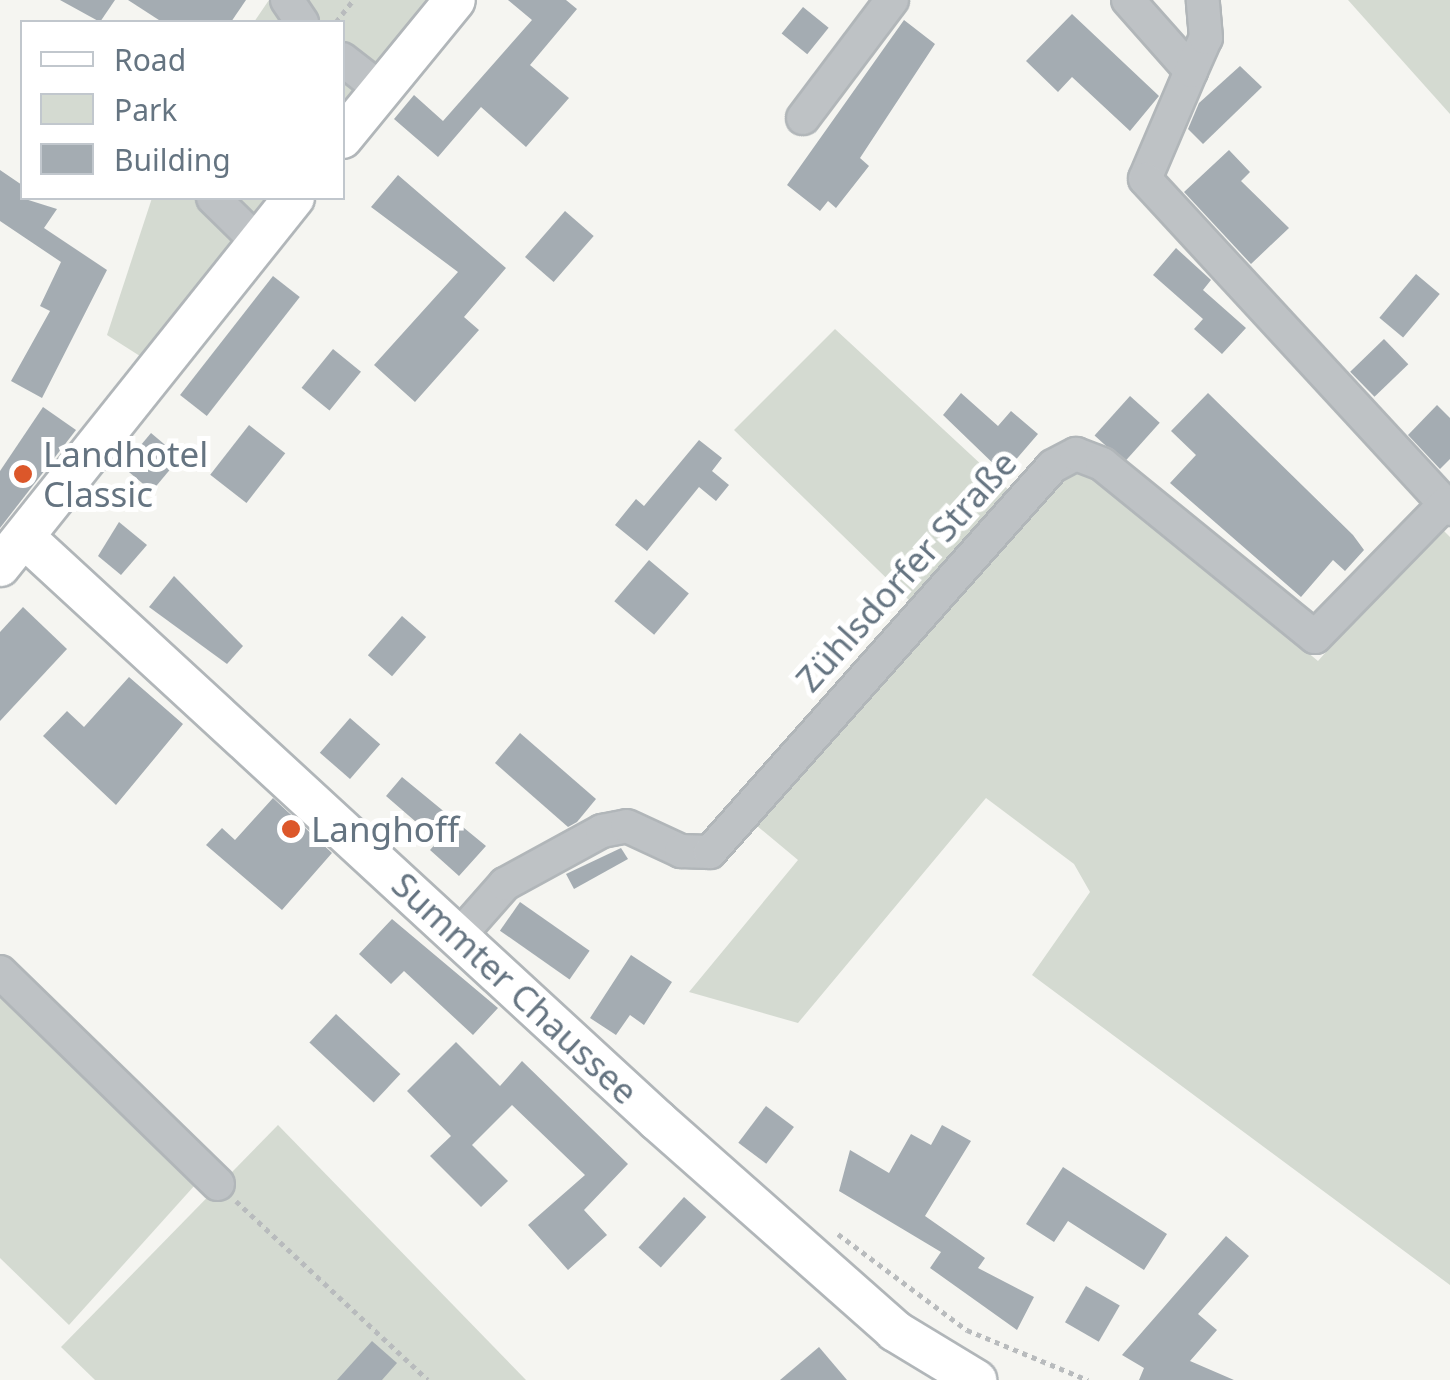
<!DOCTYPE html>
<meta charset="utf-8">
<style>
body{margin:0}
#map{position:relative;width:1450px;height:1380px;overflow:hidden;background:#f5f5f1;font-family:"Noto Sans",sans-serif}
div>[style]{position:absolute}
.green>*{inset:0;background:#d4dad1}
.building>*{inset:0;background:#a4acb2;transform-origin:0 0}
.path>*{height:5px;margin-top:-2.5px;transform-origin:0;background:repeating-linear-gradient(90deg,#b8bbbd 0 5px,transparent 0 10px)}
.roads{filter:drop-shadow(2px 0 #b1b6b9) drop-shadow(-2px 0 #b1b6b9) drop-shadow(0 2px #b1b6b9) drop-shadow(0 -2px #b1b6b9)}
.minor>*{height:32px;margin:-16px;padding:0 16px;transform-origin:16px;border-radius:16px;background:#bec2c5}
.major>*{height:40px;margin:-20px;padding:0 20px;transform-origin:20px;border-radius:20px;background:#fff}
.dots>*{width:28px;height:28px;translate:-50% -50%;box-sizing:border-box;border:5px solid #fff;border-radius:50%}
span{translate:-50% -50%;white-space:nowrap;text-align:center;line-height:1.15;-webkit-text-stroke:10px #fff;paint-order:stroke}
.poi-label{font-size:35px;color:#657481}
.left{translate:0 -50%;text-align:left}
.street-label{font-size:35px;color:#657481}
.legend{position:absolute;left:20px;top:20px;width:325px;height:180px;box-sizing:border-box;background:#fff;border:2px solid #c1c7cd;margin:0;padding:12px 18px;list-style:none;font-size:30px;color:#657481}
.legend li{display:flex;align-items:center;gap:20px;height:50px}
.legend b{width:50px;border:2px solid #c1c7cd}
</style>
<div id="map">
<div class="green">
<div style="clip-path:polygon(269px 0,432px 0,343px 112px,342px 22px,254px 22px)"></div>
<div style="clip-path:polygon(1348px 0,1450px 0,1450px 114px)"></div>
<div style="clip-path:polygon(152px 198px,274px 198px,143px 358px,107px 335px)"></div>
<div style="clip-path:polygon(835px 329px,1024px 504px,1073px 458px,1318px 661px,1438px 525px,1450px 537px,1450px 1285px,1032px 975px,1090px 892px,1074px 864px,986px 798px,798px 1023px,689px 992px,798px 860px,738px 810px,910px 601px,734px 430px)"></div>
<div style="clip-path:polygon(0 989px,195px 1185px,69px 1325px,0 1258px)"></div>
<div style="clip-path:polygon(278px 1125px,526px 1380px,95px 1380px,61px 1347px)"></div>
</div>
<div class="building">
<div style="clip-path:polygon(60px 0,115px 0,100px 22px)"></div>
<div style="clip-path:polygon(128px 0,246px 0,231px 22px,162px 22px)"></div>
<div style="clip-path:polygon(508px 0,566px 0,577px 9px,530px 65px,569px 98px,526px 147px,481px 107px,438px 157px,394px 119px,414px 95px,443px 121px,532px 20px)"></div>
<div style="left:803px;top:7px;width:33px;height:34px;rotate:39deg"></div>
<div style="clip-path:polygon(1072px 14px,1159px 96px,1130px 131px,1072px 77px,1058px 92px,1026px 61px)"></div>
<div style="clip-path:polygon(904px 20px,935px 44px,860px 158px,869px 166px,836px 208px,828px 201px,820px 211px,787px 185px)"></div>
<div style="clip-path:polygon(1240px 66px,1262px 87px,1203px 144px,1188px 129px,1199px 103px)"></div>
<div style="clip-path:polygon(1229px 150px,1250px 172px,1241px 181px,1289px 228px,1251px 264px,1184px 192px)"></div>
<div style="clip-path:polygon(0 170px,22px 185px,22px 198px,57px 209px,44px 228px,107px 270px,42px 398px,11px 381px,50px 311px,40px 306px,61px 262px,0 221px)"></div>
<div style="clip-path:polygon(398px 175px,506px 268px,464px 317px,479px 330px,415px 402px,374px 365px,458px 272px,371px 207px)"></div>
<div style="left:565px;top:211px;width:38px;height:61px;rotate:41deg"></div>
<div style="clip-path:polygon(1176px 248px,1211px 280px,1203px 290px,1246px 328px,1222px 354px,1194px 329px,1203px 319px,1153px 275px)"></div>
<div style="left:1416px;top:274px;width:31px;height:57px;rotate:40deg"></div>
<div style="left:273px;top:276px;width:34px;height:151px;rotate:38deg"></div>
<div style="left:1384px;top:339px;width:35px;height:47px;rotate:46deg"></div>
<div style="left:333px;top:349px;width:36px;height:50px;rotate:39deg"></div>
<div style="clip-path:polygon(961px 393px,998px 426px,1011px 411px,1038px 434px,1012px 464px,1000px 470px,943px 415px)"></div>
<div style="clip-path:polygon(1208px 393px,1353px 535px,1364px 550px,1345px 571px,1333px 560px,1301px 597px,1170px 483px,1196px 455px,1171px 431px)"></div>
<div style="left:1130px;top:396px;width:40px;height:53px;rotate:42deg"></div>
<div style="clip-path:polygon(1437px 405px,1450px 418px,1450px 459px,1440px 469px,1408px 435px)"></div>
<div style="clip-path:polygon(43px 407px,76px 430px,0 528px,0 471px)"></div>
<div style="left:249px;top:425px;width:46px;height:63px;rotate:38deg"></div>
<div style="left:151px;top:433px;width:38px;height:44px;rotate:40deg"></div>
<div style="clip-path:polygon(699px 440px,722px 458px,712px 471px,729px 485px,716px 501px,699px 487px,647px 551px,615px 525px,636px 499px,644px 506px)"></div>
<div style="clip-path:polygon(119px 522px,147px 545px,121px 575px,98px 556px)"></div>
<div style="left:649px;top:560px;width:52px;height:54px;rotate:40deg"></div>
<div style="clip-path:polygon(174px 576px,243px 646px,227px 664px,149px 607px)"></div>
<div style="clip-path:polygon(23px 607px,67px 649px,0 721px,0 632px)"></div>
<div style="left:402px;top:616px;width:32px;height:52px;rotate:41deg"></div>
<div style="clip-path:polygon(129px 677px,183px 724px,116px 805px,43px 736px,67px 711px,84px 727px)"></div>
<div style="left:350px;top:718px;width:40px;height:46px;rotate:41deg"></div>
<div style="clip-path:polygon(520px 733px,596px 799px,577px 822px,568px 827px,495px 763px)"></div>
<div style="clip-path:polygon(402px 777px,486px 846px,459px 876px,430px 850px,438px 841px,386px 796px)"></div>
<div style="clip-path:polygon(273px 798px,332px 853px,282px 910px,206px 845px,222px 828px,235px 840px)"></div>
<div style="clip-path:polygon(621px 848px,628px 859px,574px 889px,566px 874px)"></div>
<div style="left:520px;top:902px;width:85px;height:35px;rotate:35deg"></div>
<div style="clip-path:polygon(392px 919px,498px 1008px,473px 1035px,404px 971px,391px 984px,359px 954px)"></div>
<div style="clip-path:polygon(631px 955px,672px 982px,644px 1025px,630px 1015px,616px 1035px,590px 1018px)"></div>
<div style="left:336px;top:1014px;width:88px;height:39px;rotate:43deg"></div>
<div style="clip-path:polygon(456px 1042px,500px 1086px,522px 1061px,628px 1164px,584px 1210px,607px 1235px,568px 1270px,528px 1225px,585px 1175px,512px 1105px,472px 1145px,508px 1181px,481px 1207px,430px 1156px,451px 1136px,407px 1091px)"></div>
<div style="left:766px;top:1106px;width:35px;height:46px;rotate:37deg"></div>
<div style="clip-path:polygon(942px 1125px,971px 1141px,925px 1216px,985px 1258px,978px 1268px,1034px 1297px,1017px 1330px,930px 1268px,941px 1252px,839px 1191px,850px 1150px,889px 1173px,911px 1134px,931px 1145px)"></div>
<div style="clip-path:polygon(1063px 1167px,1167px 1234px,1144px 1270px,1068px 1221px,1054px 1242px,1026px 1224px)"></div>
<div style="left:684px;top:1197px;width:30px;height:68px;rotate:42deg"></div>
<div style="clip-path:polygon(1226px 1236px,1249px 1256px,1198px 1314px,1217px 1330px,1190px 1361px,1234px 1380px,1139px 1380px,1144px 1368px,1122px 1355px)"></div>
<div style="left:1086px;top:1286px;width:39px;height:42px;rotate:30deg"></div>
<div style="clip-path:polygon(372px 1341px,397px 1363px,382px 1380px,337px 1380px)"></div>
<div style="clip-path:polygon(819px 1347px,847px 1380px,780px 1380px)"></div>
</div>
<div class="path">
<div style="left:336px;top:22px;width:28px;rotate:-52deg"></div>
<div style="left:236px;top:1201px;width:262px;rotate:43deg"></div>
<div style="left:838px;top:1234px;width:161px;rotate:36.7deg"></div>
<div style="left:967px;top:1330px;width:131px;rotate:22.5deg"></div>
</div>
<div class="roads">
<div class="minor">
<div style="left:287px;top:0;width:27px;rotate:56deg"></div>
<div style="left:1128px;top:0;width:95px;rotate:48.4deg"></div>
<div style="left:1191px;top:71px;width:117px;rotate:113.1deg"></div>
<div style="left:1145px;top:179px;width:449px;rotate:47.3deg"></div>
<div style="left:342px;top:59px;width:51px;rotate:37.8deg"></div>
<div style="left:1191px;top:71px;width:36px;rotate:-66deg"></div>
<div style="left:1206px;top:38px;width:38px;rotate:-95deg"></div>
<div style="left:803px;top:118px;width:148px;rotate:-53deg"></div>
<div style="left:213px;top:198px;width:63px;rotate:44.4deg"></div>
<div style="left:460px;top:935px;width:68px;rotate:-48.6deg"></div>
<div style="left:505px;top:884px;width:111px;rotate:-28.7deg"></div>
<div style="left:602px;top:831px;width:25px;rotate:-11deg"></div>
<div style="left:627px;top:826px;width:60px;rotate:24.8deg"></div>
<div style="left:681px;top:851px;width:29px;rotate:2deg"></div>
<div style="left:710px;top:852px;width:516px;rotate:-48.38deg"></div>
<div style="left:1053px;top:466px;width:26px;rotate:-28deg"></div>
<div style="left:1076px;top:454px;width:28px;rotate:21deg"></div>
<div style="left:1102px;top:464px;width:274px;rotate:39.1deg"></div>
<div style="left:1315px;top:637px;width:186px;rotate:-45.7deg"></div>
<div style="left:0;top:972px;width:304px;rotate:44.2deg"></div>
</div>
<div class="major">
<div style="left:342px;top:138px;width:178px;rotate:-50.7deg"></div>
<div style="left:24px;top:537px;width:862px;rotate:42.65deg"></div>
<div style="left:658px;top:1121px;width:317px;rotate:41.5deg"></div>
<div style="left:895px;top:1331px;width:95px;rotate:31.2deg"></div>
<div style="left:0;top:566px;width:471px;rotate:-51.4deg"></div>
</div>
</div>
<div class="dots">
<div style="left:23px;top:474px;background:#dc572a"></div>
<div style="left:291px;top:829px;background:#dc572a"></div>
</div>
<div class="poi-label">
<span class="left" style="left:43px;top:474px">Landhotel<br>Classic</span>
<span class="left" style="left:311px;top:829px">Langhoff</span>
</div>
<div class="street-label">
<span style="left:906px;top:571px;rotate:-48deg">Zühlsdorfer Straße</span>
<span style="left:515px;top:988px;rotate:43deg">Summter Chaussee</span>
</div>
<ul class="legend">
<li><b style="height:12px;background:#fff"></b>Road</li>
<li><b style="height:28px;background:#d4dad1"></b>Park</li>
<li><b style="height:28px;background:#a4acb2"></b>Building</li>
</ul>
</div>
